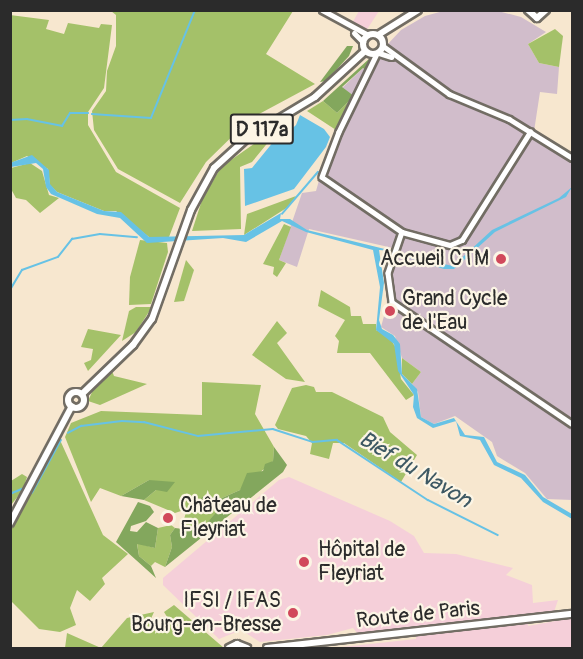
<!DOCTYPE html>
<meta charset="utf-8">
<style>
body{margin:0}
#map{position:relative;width:583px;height:659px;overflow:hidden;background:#f7e7cf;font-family:Pangolin,sans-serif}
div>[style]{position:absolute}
.built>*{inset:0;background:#f5cfd9}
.industrial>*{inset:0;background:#d1bdcb}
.green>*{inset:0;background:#a4c169}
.forest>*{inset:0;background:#83a75d}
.water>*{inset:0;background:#67c2e5}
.stream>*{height:1.5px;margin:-0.75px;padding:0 0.75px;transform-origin:0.75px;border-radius:0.75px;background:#67c2e5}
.roads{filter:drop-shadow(2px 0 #726d64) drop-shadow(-2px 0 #726d64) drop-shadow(0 2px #726d64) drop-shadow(0 -2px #726d64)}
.tertiary>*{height:4.5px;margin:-2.25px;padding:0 2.25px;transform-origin:2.25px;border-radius:2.25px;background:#fff}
.secondary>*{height:5px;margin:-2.5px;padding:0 2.5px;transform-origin:2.5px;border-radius:2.5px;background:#fff}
.primary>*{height:6px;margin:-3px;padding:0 3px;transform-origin:3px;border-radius:3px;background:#fff}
.primary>.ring{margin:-3px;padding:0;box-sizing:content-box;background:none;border:6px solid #fff;border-radius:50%}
.dots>*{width:16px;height:16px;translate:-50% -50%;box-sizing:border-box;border:3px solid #fcf5e5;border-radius:50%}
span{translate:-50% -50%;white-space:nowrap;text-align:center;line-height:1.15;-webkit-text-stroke:4.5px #fcf5e5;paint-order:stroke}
.shield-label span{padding:2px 4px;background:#fcf5e5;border:2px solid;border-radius:4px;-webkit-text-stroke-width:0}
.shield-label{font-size:20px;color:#2b2b2b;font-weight:700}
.poi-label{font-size:21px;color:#2b2b2b}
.right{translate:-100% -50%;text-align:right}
.left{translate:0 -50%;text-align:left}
.street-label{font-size:21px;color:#2b2b2b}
.water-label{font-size:22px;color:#3d5863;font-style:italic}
.frame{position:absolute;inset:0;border:12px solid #2b2b2b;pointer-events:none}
</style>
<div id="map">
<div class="built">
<div style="clip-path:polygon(359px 11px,379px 11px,366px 31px,351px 25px)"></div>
<div style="clip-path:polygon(289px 477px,390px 521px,414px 536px,424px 553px,456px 554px,513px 568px,506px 575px,532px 585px,533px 603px,558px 600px,553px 615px,530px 618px,528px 626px,572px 618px,572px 648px,333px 648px,416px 639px,417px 627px,358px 634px,353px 628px,327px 635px,260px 642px,241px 630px,219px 639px,163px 585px,163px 578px,279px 480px)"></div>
</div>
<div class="industrial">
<div style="clip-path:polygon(447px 10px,498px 11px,521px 17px,546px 32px,528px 44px,539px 63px,559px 67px,557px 94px,540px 92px,533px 138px,572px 162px,572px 500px,547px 499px,525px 473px,497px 456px,492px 442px,455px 416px,434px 424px,421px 417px,418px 392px,412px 384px,421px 372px,402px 358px,395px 336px,381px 327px,387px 305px,385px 272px,393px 248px,309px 229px,297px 267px,279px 260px,302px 193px,316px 191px,327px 152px,354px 96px,342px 88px,363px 68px,367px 72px,372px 61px,401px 30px,425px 16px)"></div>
</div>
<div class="green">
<div style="clip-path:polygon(111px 11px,293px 11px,266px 54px,315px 84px,250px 119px,206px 162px,180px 203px,118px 169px,94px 130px,92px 111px,106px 91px,107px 71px,116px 46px,116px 15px)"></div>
<div style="clip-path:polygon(10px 15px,49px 20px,46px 29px,64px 34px,68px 23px,99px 28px,101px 24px,112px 25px,104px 88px,88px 112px,88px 125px,116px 172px,180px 208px,169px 237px,149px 237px,116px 211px,104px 211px,57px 192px,50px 185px,48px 169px,27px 156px,11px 163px)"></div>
<div style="clip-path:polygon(555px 29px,563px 36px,559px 67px,539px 63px,528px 44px)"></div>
<div style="clip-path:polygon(354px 96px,336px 130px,307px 111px,323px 101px,337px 113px)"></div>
<div style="clip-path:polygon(284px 123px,252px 162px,240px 167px,241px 229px,192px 231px,202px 200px,221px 167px)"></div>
<div style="clip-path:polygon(30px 163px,42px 171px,49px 195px,59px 198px,40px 213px,26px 200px,16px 198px,11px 189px,11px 168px)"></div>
<div style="clip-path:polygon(296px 196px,288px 207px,244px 235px,247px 214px)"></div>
<div style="clip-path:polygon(284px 224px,291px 227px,279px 260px,286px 263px,277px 277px,273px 274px,274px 267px,263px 264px)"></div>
<div style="clip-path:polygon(140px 240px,167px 243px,168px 252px,151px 304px,129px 305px,130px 277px)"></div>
<div style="clip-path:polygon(186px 260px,194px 270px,184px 301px,174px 302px)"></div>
<div style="clip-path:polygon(321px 290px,350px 307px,351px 316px,361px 316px,363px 324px,376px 324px,376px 330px,389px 337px,396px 348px,401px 379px,414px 395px,406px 400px,370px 353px,337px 353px,339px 341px,335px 336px,345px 320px,318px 306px)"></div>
<div style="clip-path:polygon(136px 307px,152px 307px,136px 332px,122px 341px,129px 311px)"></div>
<div style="clip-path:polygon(277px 321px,287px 333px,277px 343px,305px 382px,286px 379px,252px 355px)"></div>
<div style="clip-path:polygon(88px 329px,121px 335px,88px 371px,84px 363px,91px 360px,93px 349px,81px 347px)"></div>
<div style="clip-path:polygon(402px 358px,421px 372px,412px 384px,402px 374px)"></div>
<div style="clip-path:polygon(112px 371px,114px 376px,147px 384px,100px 405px,88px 401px,93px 390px)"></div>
<div style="clip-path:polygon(202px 382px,261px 385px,255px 414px,274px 447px,273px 461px,240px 490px,222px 498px,202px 497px,222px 507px,205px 525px,191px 530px,181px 529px,187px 509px,175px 513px,144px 500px,156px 490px,149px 480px,121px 496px,100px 488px,91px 502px,65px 437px,71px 423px,101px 411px,202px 415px)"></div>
<div style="clip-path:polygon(306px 385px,314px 387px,316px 392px,332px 392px,383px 417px,390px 432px,417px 455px,401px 482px,344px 443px,333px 443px,329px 459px,310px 454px,312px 443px,306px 436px,278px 429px,275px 425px,292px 388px)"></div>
<div style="clip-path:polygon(60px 440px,103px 535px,128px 554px,102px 578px,105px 584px,90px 601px,77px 590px,70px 608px,76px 625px,60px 632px,39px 629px,10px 600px,11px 530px)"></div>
<div style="clip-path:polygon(22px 474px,27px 477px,23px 490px,11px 505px,11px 481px)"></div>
<div style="clip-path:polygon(171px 525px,175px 528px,170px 535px,172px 547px,165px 567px,155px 562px,151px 566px,139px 556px,137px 543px,155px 548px,158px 528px)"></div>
<div style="clip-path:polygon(174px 605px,224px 648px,65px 648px,67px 633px,101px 648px,127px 618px,154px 612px,149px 623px,161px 631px,169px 620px,164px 612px)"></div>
</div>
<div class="forest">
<div style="clip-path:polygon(347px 46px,353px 46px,349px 56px,326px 81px,320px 82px)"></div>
<div style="clip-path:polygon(370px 58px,368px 72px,363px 68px,342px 87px,354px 96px,337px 113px,323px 101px)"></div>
<div style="clip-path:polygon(274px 447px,287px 465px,283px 472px,165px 567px,172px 547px,170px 535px,175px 528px,191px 530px,205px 525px,221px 507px,199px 505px,202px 497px,222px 498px,240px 490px,247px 473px,263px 471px,265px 464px,273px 461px)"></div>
<div style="clip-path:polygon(149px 480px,175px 482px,167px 492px,156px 490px,144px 500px,121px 496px)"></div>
<div style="clip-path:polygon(138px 502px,150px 506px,154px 512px,146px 521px,131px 526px,130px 531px,137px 532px,146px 522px,158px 528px,155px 548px,137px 544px,139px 556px,151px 566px,156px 578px,116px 542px)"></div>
</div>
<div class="water">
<div style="clip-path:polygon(300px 115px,324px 129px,330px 137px,326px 147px,294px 189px,245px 206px,244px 169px,252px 168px,278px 136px,283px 137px,296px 125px)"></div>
<div style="clip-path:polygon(32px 155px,49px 170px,50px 184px,57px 192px,104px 211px,121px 212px,149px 237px,244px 235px,281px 213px,280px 219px,290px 219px,307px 230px,393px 251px,379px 250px,384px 283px,379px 320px,382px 329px,393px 335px,400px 344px,402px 374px,417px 389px,421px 417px,434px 424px,454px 418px,465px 435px,484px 437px,497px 462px,525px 475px,543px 497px,572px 514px,572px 519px,543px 502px,521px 478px,494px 465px,480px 440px,460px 436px,456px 421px,433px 428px,417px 418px,413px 407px,414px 395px,398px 371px,394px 344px,376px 330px,380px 287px,373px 250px,306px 232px,282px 221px,246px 242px,223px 238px,147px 243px,120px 218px,97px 214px,51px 194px,46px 187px,43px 169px,36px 163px,11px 167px,10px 163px)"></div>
<div style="clip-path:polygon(572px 187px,566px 197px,495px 232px,454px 269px,444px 269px,397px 254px,453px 266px,492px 230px,559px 198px)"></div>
</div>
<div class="stream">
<div style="left:92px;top:114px;width:59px;rotate:3.9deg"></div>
<div style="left:151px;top:118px;width:117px;rotate:-67.8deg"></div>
<div style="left:10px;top:120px;width:17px;rotate:-3deg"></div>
<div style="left:27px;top:119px;width:36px;rotate:11deg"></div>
<div style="left:62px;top:126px;width:15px;rotate:-58deg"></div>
<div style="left:70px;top:113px;width:18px"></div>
<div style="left:282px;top:214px;width:55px;rotate:-49.4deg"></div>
<div style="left:10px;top:290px;width:23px;rotate:-59deg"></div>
<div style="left:22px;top:270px;width:38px;rotate:-20deg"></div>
<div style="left:58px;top:257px;width:23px;rotate:-52deg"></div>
<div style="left:72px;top:239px;width:28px;rotate:-10deg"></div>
<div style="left:100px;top:234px;width:37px;rotate:5deg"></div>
<div style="left:68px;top:433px;width:15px;rotate:-28deg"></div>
<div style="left:81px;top:426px;width:41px;rotate:-7deg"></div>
<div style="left:122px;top:421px;width:22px;rotate:3deg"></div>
<div style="left:144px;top:422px;width:56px;rotate:14.5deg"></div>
<div style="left:198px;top:436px;width:75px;rotate:-5.3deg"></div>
<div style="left:273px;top:429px;width:42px;rotate:18deg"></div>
<div style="left:313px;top:442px;width:24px;rotate:-5deg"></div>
<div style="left:337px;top:440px;width:109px;rotate:33.4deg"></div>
<div style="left:428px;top:500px;width:78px;rotate:26.6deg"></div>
<div style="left:32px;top:493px;width:60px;rotate:-61.3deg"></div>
<div style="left:10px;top:494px;width:13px;rotate:-23deg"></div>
</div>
<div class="roads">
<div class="tertiary">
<div style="left:377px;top:54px;width:87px;rotate:116deg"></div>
<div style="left:339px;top:132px;width:48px;rotate:110.7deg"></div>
<div style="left:322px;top:177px;width:97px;rotate:34.5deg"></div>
<div style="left:402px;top:232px;width:50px;rotate:15.2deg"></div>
<div style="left:450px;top:245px;width:13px;rotate:-23deg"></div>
<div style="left:462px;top:240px;width:128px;rotate:-57.8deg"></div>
<div style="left:402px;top:232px;width:43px;rotate:108.9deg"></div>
<div style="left:388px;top:273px;width:29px;rotate:82deg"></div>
<div style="left:392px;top:302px;width:217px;rotate:34.1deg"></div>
</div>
<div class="secondary">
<div style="left:322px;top:10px;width:52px;rotate:28.5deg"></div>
<div style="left:354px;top:33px;width:13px;rotate:45deg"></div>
<div style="left:383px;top:46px;width:82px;rotate:36deg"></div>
<div style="left:449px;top:94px;width:65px;rotate:22.6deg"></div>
<div style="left:509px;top:119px;width:74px;rotate:31.8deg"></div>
<div style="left:379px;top:53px;width:13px;rotate:18deg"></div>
</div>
<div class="primary">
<div style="left:528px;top:10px;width:12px;rotate:42deg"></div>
<div style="left:537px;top:18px;width:12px;rotate:-42deg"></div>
<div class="ring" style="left:363px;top:34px;width:14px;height:14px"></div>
<div style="left:378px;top:35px;width:47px;rotate:-32deg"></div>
<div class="ring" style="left:68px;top:392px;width:10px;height:10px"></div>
<div style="left:82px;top:394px;width:71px;rotate:-43.9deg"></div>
<div style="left:133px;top:345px;width:32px;rotate:-54deg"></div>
<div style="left:152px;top:319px;width:116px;rotate:-70.3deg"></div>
<div style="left:191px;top:210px;width:48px;rotate:-61.3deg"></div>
<div style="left:214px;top:168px;width:45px;rotate:-42.3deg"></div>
<div style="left:247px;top:138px;width:79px;rotate:-31.1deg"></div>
<div style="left:315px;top:97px;width:68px;rotate:-42.6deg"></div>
<div style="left:10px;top:523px;width:132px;rotate:-62.1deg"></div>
<div style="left:229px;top:648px;width:9px;rotate:-27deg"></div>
<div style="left:237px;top:644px;width:11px;rotate:22deg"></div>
<div style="left:267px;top:648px;width:307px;rotate:-6.4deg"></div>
</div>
</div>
<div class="dots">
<div style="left:501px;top:259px;background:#d1495b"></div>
<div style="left:390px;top:311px;background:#d1495b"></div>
<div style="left:168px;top:518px;background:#d1495b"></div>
<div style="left:304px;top:562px;background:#d1495b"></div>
<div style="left:293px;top:613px;background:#d1495b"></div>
</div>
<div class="shield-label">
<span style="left:262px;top:129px">D 117a</span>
</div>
<div class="poi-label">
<span class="right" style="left:489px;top:259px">Accueil CTM</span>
<span class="left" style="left:402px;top:311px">Grand Cycle<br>de l'Eau</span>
<span class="left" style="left:180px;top:518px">Château de<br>Fleyriat</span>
<span class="left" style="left:318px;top:562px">Hôpital de<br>Fleyriat</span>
<span class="right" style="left:281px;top:613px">IFSI / IFAS<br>Bourg-en-Bresse</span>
</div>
<div class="street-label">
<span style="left:418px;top:615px;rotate:-6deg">Route de Paris</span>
</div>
<div class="water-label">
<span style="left:415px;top:470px;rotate:31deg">Bief du Navon</span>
</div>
<div class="frame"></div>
</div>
